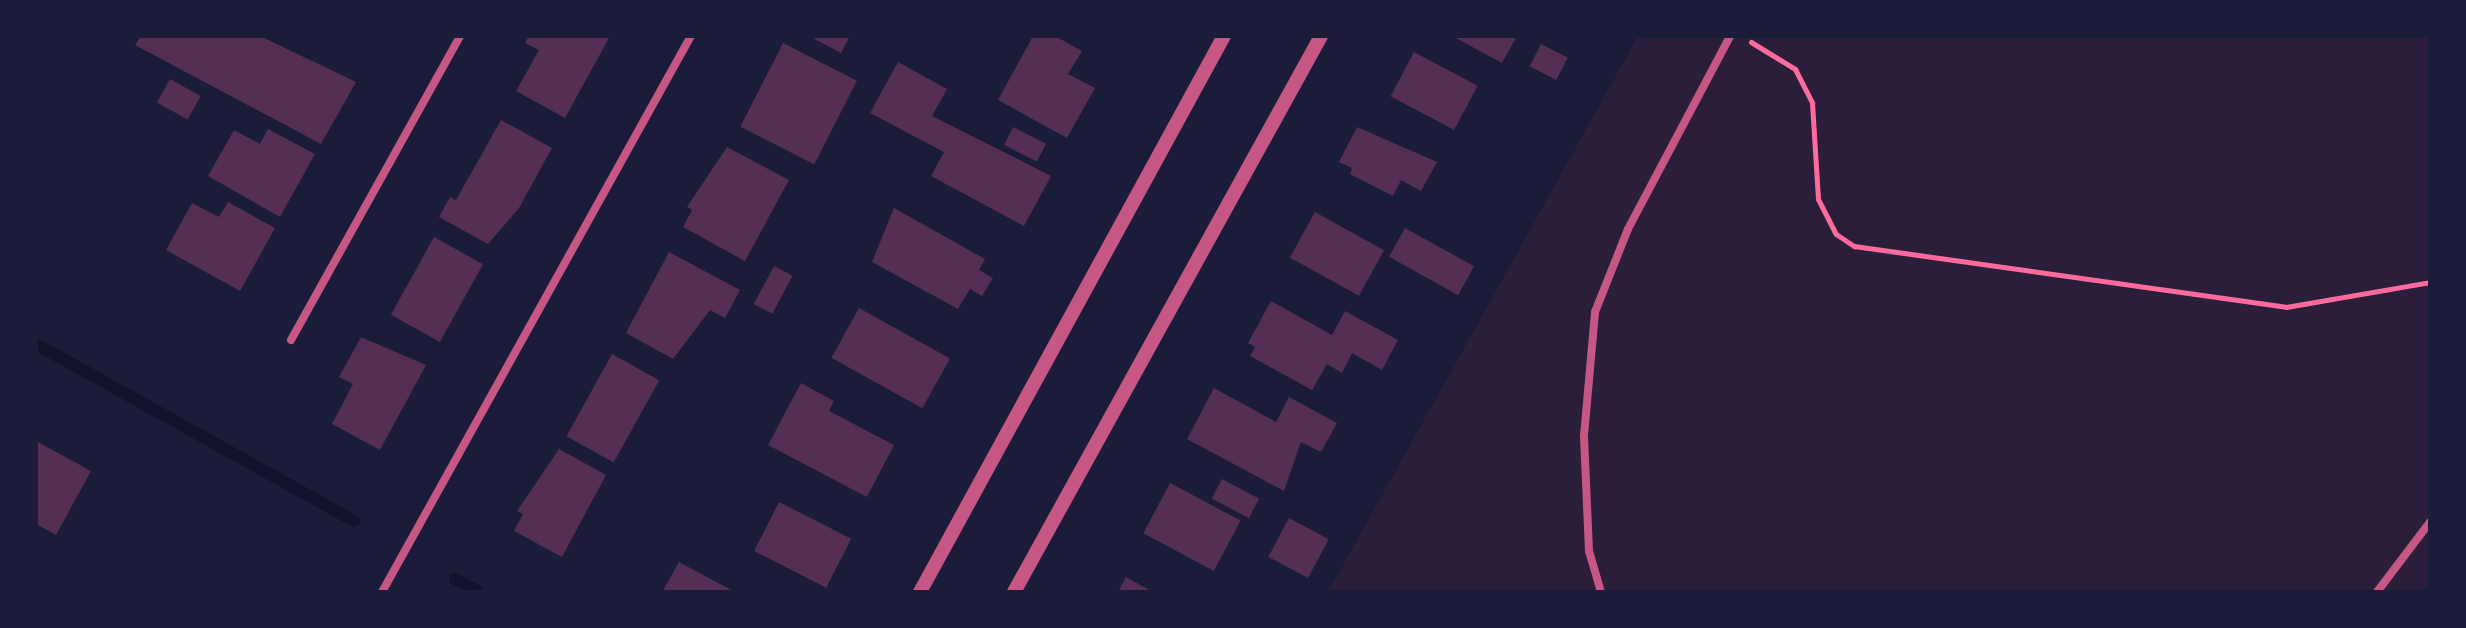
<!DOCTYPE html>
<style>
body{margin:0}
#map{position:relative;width:2466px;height:628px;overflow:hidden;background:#1b1b3a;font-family:"Times New Roman",serif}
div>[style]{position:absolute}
.green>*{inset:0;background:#2a1e3b}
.stream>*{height:12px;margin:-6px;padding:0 6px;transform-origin:6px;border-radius:6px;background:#12122b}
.building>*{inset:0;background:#542f53;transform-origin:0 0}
.path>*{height:5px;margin:-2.5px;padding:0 2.5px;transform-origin:2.5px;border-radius:2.5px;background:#ff6b9d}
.minor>*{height:8px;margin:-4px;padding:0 4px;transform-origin:4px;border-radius:4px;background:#c65784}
.tertiary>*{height:14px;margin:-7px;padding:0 7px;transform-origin:7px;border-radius:7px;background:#c65784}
span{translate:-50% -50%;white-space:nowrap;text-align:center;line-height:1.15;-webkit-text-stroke:8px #1b1b3a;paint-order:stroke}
.frame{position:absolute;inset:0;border:38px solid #1b1b3a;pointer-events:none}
</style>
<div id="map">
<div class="green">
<div style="clip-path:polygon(1638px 36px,2430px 36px,2430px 592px,1328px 592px)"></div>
</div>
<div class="stream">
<div style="left:36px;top:344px;width:364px;rotate:29.1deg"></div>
<div style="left:455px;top:579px;width:26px;rotate:29deg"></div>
</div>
<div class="building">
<div style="clip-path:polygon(141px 36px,260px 36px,356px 82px,321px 144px,135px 45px)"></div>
<div style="clip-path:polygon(529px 36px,610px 36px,565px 118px,516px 91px,539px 50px,525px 43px)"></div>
<div style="clip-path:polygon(809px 36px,850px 36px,841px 53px)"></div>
<div style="clip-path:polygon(1033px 36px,1055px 36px,1082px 51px,1068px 74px,1095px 88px,1067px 138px,998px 100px)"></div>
<div style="clip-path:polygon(1452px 36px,1517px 36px,1502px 63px)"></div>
<div style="left:783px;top:43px;width:83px;height:94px;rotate:27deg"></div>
<div style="left:1541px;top:44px;width:30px;height:25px;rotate:27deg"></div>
<div style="left:1414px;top:52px;width:72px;height:50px;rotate:28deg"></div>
<div style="clip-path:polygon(898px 62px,947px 89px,932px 116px,1051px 176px,1024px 226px,931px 176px,944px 152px,870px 113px)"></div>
<div style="left:170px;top:79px;width:35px;height:27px;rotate:29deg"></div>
<div style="clip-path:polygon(501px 120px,552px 148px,519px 208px,488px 244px,439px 217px,450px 197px,456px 200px)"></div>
<div style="left:1013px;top:127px;width:37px;height:20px;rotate:27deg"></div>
<div style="clip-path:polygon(1357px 127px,1437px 162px,1421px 191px,1401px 180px,1393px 196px,1350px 174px,1352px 168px,1339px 162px)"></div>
<div style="clip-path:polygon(268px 129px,315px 154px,280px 217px,208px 176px,234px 130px,260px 144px)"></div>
<div style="clip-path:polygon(727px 147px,789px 180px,745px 261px,683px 227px,692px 210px,687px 207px)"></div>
<div style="clip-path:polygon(228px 202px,275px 228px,240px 291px,166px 250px,192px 203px,219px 217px)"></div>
<div style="clip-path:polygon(894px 208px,985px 259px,979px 270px,993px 278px,982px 296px,970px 289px,958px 309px,872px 262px)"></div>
<div style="left:1315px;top:212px;width:79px;height:52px;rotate:29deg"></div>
<div style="left:1405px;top:228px;width:79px;height:33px;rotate:29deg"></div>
<div style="left:434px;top:237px;width:56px;height:89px;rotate:29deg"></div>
<div style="clip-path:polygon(669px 252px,740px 290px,725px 318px,710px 310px,673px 359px,626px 333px)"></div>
<div style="left:774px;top:266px;width:21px;height:43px;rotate:28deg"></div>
<div style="clip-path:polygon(1271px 301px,1332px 335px,1345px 311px,1398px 340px,1382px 370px,1352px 353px,1342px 373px,1327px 364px,1312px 390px,1250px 356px,1255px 347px,1248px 343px)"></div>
<div style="left:859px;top:308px;width:104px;height:57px;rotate:29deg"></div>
<div style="clip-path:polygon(361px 337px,426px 365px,380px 450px,332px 424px,353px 384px,339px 377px)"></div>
<div style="left:612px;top:354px;width:54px;height:94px;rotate:29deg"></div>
<div style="clip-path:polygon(801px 383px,834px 401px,829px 411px,894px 445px,867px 497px,768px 445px)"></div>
<div style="clip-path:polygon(1214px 388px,1276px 422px,1289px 397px,1337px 423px,1321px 452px,1301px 442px,1284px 491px,1187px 439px)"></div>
<div style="clip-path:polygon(36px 441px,91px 471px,56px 535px,36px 524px)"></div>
<div style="clip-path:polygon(559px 449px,606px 475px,562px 557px,514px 531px,523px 514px,517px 511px)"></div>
<div style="left:1222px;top:479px;width:42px;height:22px;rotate:28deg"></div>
<div style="left:1170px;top:483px;width:80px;height:57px;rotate:28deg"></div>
<div style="left:779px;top:502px;width:81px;height:55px;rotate:27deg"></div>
<div style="left:1289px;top:518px;width:45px;height:44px;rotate:28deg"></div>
<div style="clip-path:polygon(679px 562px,735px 592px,662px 592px)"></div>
<div style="clip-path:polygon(1126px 577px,1153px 592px,1118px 592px)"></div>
</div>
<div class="path">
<div style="left:1751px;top:42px;width:52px;rotate:31.5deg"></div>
<div style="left:1795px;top:69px;width:38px;rotate:63deg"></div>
<div style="left:1812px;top:103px;width:96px;rotate:86.4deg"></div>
<div style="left:1818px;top:199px;width:39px;rotate:63deg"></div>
<div style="left:1836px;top:234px;width:22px;rotate:34deg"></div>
<div style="left:1854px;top:246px;width:436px;rotate:8deg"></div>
<div style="left:2286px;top:307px;width:146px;rotate:-9.8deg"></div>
</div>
<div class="minor">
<div style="left:291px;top:340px;width:348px;rotate:-60.9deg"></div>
<div style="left:382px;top:592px;width:636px;rotate:-60.94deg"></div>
<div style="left:1601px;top:592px;width:43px;rotate:-106.3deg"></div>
<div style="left:1589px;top:551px;width:115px;rotate:-92.5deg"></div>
<div style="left:1584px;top:436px;width:124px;rotate:-84.9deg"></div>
<div style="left:1595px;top:312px;width:89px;rotate:-68.3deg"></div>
<div style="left:1628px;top:229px;width:218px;rotate:-62.1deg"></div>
<div style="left:2377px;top:592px;width:88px;rotate:-52.9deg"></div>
</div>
<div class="tertiary">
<div style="left:920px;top:592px;width:634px;rotate:-61.33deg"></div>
<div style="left:1014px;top:592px;width:635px;rotate:-61.09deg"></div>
</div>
<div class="frame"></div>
</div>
